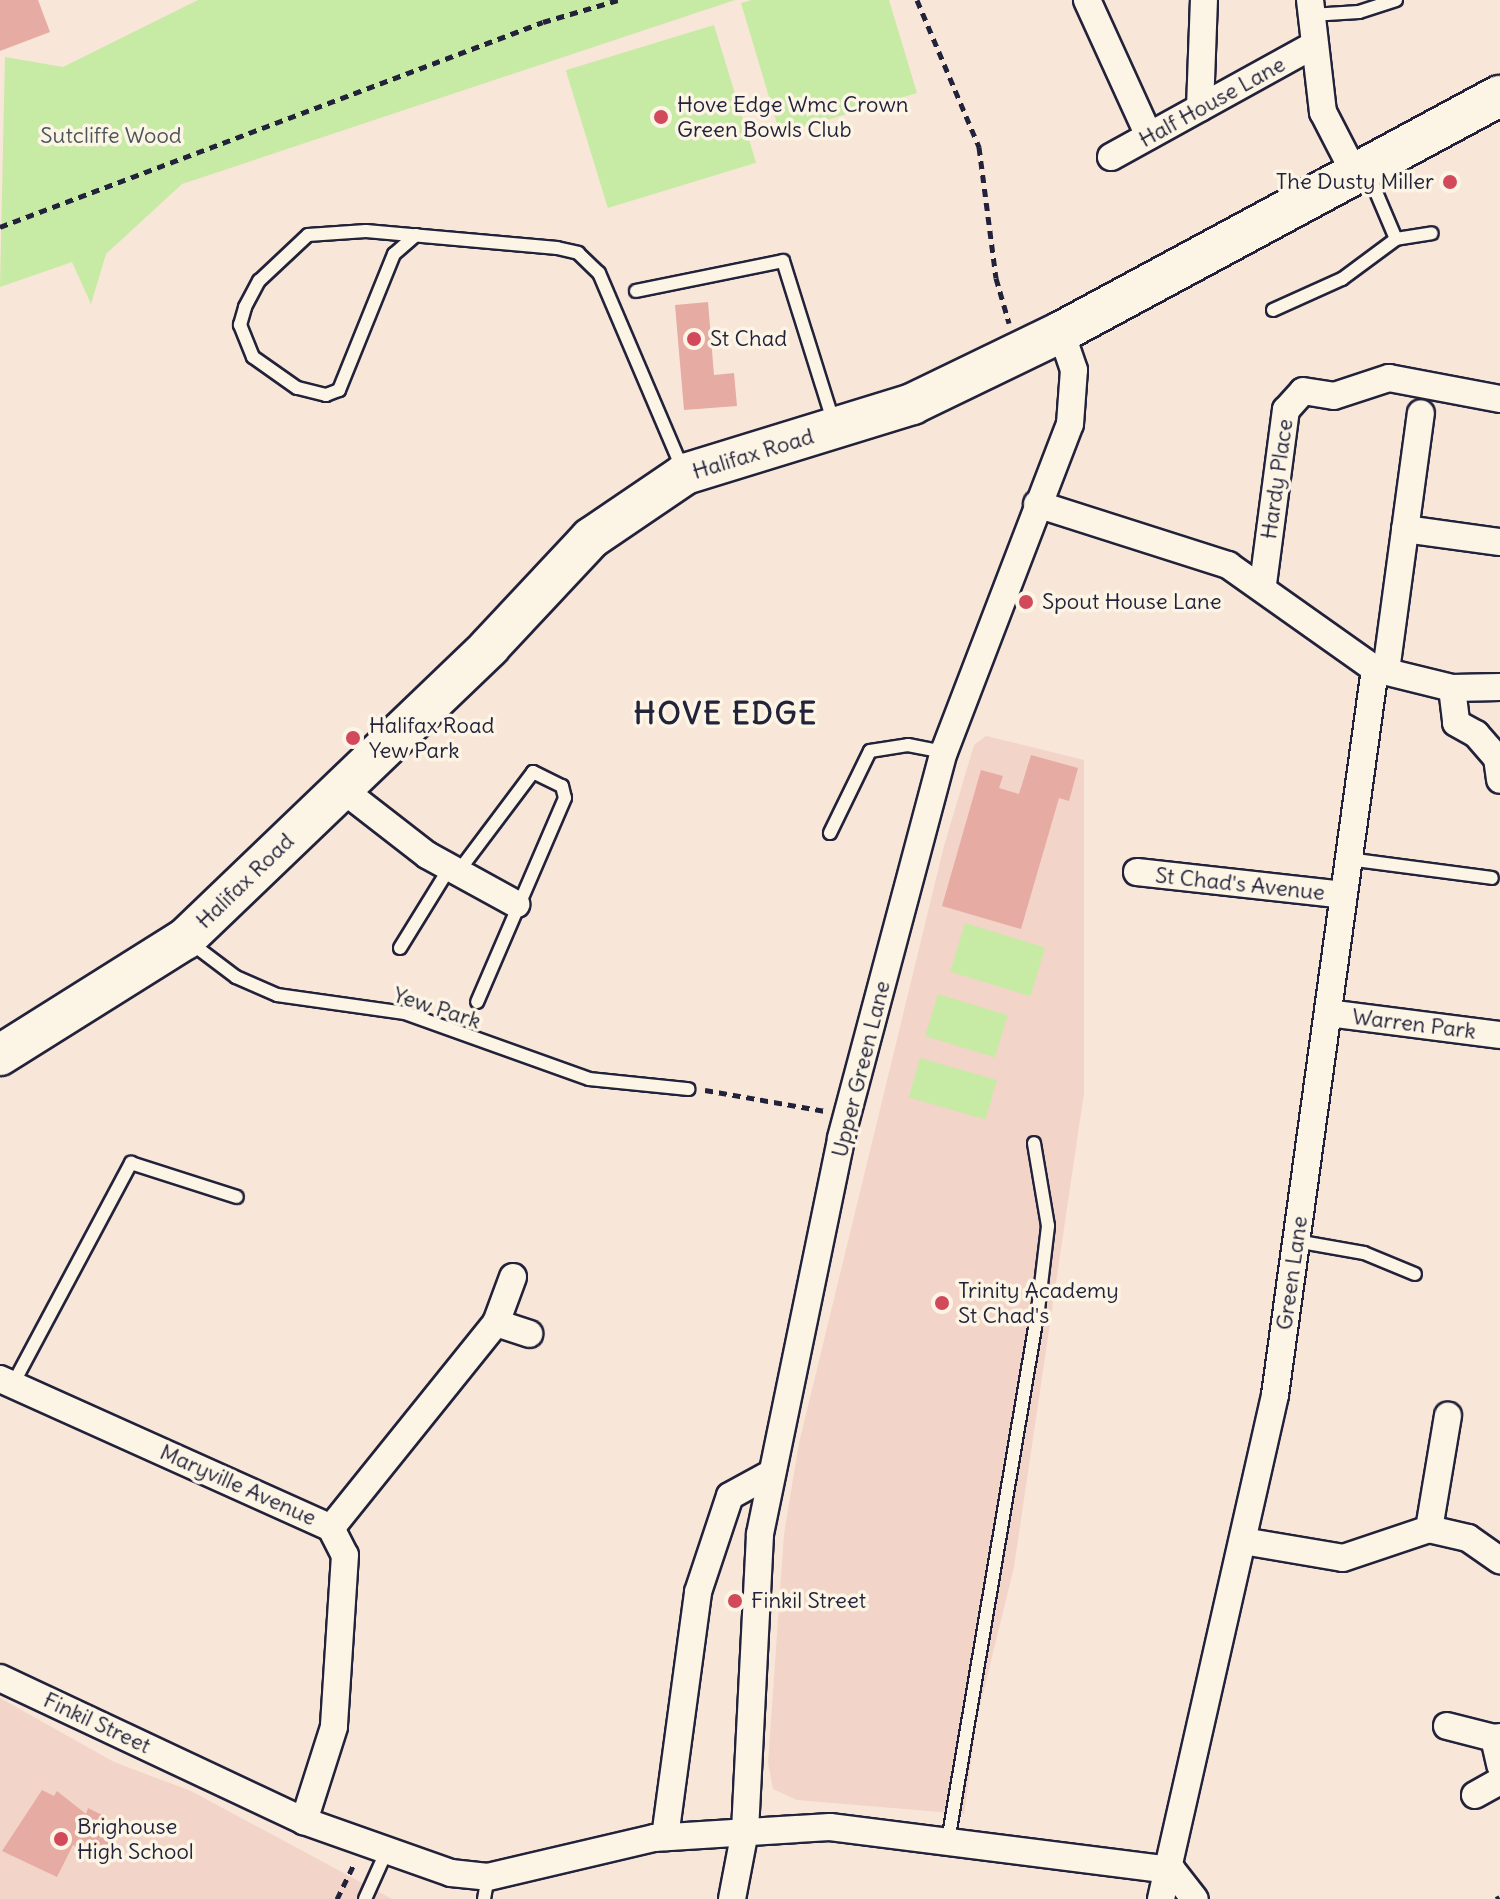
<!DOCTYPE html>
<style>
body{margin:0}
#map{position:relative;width:1500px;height:1899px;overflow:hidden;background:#f8e6d8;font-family:Delius,sans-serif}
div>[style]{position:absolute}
.built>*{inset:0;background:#f3d4c8}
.green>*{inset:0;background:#c7eba5;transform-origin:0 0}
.building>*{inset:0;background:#e6aba3}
.path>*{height:5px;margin-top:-2.5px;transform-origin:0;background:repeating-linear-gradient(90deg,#22223b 0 8px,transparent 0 14px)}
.roads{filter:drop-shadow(2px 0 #22223b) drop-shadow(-2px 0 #22223b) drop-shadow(0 2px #22223b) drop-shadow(0 -2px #22223b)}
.service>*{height:12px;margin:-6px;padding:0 6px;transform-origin:6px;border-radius:6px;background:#fcf5e5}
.minor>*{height:26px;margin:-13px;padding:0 13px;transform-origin:13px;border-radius:13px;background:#fcf5e5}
.primary>*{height:40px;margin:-20px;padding:0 20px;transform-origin:20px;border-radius:20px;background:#fcf5e5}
.dots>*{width:22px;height:22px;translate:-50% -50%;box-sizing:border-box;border:4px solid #fcf5e5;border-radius:50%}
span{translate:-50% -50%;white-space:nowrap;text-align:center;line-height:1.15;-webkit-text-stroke:7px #fcf5e5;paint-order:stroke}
.street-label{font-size:22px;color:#22223b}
.poi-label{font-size:22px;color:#22223b}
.left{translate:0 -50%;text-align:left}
.right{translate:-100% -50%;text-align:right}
.park-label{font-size:22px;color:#4b5456}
.district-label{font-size:30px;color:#22223b;font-weight:700;letter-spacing:2px}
</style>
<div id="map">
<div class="built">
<div style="clip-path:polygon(986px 736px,1084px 760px,1084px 1093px,1014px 1567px,977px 1718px,964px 1814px,797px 1800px,773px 1789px,768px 1763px,784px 1534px,799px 1443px,944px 846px,974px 745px)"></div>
<div style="clip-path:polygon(0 1698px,114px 1762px,191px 1791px,392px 1899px,0 1899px)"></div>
</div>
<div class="green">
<div style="clip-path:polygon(198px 0,735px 0,182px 184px,106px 254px,91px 304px,72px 262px,0 287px,5px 57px,63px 67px)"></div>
<div style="clip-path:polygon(752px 0,889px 0,917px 93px,780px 134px,741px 3px)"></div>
<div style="left:714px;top:25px;width:144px;height:155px;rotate:73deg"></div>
<div style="left:965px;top:923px;width:84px;height:51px;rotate:17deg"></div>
<div style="left:938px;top:994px;width:73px;height:44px;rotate:17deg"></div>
<div style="left:920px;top:1058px;width:80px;height:41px;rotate:16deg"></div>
</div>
<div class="building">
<div style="clip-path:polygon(0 0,38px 0,50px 32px,0 51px)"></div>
<div style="clip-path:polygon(708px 302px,714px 375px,734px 373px,737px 406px,684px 410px,675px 305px)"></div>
<div style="clip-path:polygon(1031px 755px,1078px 768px,1069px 801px,1059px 798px,1021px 929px,942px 906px,981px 770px,1003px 776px,999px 788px,1019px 794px)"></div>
<div style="clip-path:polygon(42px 1790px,54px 1796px,57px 1791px,86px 1814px,88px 1808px,104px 1816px,101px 1823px,113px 1830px,104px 1860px,73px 1845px,57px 1877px,2px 1851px)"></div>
</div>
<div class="path">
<div style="left:917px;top:0;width:160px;rotate:67.1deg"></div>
<div style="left:979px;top:147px;width:132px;rotate:82.6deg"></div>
<div style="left:996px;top:278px;width:47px;rotate:73.9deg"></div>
<div style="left:0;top:227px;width:580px;rotate:-20.68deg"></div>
<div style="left:543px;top:22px;width:78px;rotate:-16.3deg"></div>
<div style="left:705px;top:1090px;width:122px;rotate:9.9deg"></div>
<div style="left:337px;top:1899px;width:39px;rotate:-64deg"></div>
<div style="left:1496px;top:1899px;width:4px;rotate:-27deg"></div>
</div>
<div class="roads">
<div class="service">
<div style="left:1311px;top:15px;width:48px;rotate:-3.6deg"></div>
<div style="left:1359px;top:12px;width:39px;rotate:-18deg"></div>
<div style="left:416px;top:235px;width:29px;rotate:139deg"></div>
<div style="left:394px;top:254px;width:147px;rotate:112deg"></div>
<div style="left:339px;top:390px;width:14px;rotate:159deg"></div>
<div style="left:326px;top:395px;width:30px;rotate:-166deg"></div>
<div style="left:297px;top:388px;width:54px;rotate:-144.8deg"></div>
<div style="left:253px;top:357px;width:35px;rotate:-112deg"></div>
<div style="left:240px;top:325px;width:19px;rotate:-74deg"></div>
<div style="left:245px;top:307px;width:30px;rotate:-62deg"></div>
<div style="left:259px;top:281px;width:67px;rotate:-43.2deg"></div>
<div style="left:308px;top:235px;width:58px;rotate:-3.9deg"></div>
<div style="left:366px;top:231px;width:192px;rotate:5.1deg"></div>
<div style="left:557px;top:248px;width:22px;rotate:13deg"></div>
<div style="left:578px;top:253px;width:29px;rotate:44deg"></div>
<div style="left:599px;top:273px;width:212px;rotate:66.9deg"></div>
<div style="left:1396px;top:239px;width:36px;rotate:-9deg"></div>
<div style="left:636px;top:291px;width:150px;rotate:-11.5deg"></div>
<div style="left:783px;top:261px;width:168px;rotate:72.6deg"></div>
<div style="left:1273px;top:310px;width:76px;rotate:-24.2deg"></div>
<div style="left:1342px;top:279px;width:67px;rotate:-36.5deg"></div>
<div style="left:1396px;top:239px;width:72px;rotate:-113deg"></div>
<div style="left:830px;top:833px;width:91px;rotate:-64deg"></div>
<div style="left:870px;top:751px;width:38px;rotate:-9deg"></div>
<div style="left:908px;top:745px;width:37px;rotate:11deg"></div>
<div style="left:1348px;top:859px;width:145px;rotate:7.5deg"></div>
<div style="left:458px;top:872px;width:125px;rotate:-53.1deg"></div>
<div style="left:533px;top:772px;width:32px;rotate:26deg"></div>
<div style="left:562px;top:786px;width:12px;rotate:76deg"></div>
<div style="left:565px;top:798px;width:222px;rotate:113.3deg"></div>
<div style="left:191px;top:943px;width:56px;rotate:37.1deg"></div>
<div style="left:236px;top:977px;width:45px;rotate:23.7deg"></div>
<div style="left:277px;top:995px;width:129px;rotate:8deg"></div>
<div style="left:405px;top:1013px;width:195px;rotate:19.7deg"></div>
<div style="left:589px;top:1079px;width:100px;rotate:5.8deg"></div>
<div style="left:400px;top:948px;width:95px;rotate:-58.3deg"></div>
<div style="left:1296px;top:1241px;width:69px;rotate:10deg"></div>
<div style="left:1364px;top:1253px;width:55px;rotate:22.4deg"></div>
<div style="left:13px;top:1384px;width:251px;rotate:-61.9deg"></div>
<div style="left:131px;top:1163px;width:111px;rotate:17.8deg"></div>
<div style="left:948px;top:1841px;width:539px;rotate:-80.38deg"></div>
<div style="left:1038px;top:1310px;width:85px;rotate:-83.2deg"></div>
<div style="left:1048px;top:1226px;width:84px;rotate:-99.6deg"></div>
<div style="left:365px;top:1899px;width:54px;rotate:-65.8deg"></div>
<div style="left:484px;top:1899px;width:22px;rotate:-80deg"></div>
</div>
<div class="minor">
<div style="left:1087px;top:0;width:149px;rotate:65.5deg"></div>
<div style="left:1310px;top:0;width:113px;rotate:83.4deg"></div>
<div style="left:1323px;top:112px;width:68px;rotate:62.7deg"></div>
<div style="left:1200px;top:108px;width:108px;rotate:-87.9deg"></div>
<div style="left:1111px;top:157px;width:230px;rotate:-28.9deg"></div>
<div style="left:1037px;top:504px;width:201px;rotate:17.7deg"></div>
<div style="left:1228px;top:565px;width:180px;rotate:35.3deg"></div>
<div style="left:1375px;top:669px;width:79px;rotate:13.9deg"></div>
<div style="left:1452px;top:688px;width:48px;rotate:-1.2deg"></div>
<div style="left:1405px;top:529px;width:96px;rotate:7.8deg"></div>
<div style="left:1263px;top:584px;width:176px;rotate:-82.5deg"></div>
<div style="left:1286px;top:410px;width:25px;rotate:-48deg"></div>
<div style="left:1303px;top:391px;width:31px;rotate:9deg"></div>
<div style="left:1334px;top:396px;width:58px;rotate:-18.1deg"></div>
<div style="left:1389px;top:378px;width:113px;rotate:10.7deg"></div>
<div style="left:1386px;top:671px;width:260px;rotate:-82.3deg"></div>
<div style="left:1452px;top:688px;width:35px;rotate:83deg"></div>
<div style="left:1456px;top:723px;width:23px;rotate:29deg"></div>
<div style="left:1476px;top:734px;width:32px;rotate:49deg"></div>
<div style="left:1497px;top:758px;width:22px;rotate:82deg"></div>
<div style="left:342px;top:789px;width:108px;rotate:37.8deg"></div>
<div style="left:427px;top:855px;width:102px;rotate:28.8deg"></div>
<div style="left:1137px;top:872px;width:208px;rotate:6.3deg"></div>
<div style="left:1328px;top:1013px;width:173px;rotate:7.3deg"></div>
<div style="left:496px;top:1323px;width:35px;rotate:18deg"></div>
<div style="left:0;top:1379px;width:363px;rotate:24.2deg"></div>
<div style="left:331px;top:1528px;width:30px;rotate:63deg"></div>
<div style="left:345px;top:1555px;width:172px;rotate:93.7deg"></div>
<div style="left:334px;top:1727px;width:99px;rotate:107.7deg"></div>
<div style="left:331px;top:1528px;width:263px;rotate:-51.2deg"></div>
<div style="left:496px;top:1323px;width:49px;rotate:-69.7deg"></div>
<div style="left:1429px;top:1529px;width:115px;rotate:-80.5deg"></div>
<div style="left:1243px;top:1541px;width:101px;rotate:9.6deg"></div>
<div style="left:1343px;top:1558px;width:91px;rotate:-18.6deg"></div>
<div style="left:1429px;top:1529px;width:40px;rotate:13deg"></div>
<div style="left:1468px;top:1538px;width:39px;rotate:35deg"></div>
<div style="left:0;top:1678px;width:336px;rotate:25.2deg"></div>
<div style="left:304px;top:1821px;width:156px;rotate:19.5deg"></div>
<div style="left:451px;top:1873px;width:37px;rotate:6deg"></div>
<div style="left:488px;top:1877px;width:171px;rotate:-13.2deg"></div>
<div style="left:654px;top:1838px;width:176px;rotate:-3.6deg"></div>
<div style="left:830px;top:1827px;width:345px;rotate:7.2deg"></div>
<div style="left:1447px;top:1726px;width:49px;rotate:14.3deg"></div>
<div style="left:1500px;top:1737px;width:6px;rotate:171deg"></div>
<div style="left:1494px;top:1738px;width:28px;rotate:77deg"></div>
<div style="left:1475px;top:1795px;width:29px;rotate:-29deg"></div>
<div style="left:665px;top:1837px;width:247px;rotate:-82.3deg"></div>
<div style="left:698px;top:1592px;width:101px;rotate:-71.6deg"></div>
<div style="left:730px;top:1496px;width:48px;rotate:-28.7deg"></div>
<div style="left:1172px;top:1870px;width:37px;rotate:52deg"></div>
<div style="left:732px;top:1899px;width:69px;rotate:-79.2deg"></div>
<div style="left:745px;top:1831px;width:297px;rotate:-87.1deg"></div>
<div style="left:760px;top:1534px;width:404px;rotate:-78.4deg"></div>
<div style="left:841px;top:1138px;width:400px;rotate:-75.1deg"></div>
<div style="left:944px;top:752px;width:351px;rotate:-69deg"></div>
<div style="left:1070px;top:424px;width:54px;rotate:-85.8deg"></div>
<div style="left:1074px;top:370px;width:40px;rotate:-108.9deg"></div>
<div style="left:1161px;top:1899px;width:517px;rotate:-77.25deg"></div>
<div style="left:1275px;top:1395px;width:733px;rotate:-82.16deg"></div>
</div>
<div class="primary">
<div style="left:0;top:1055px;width:218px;rotate:-32.1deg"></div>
<div style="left:185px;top:939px;width:422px;rotate:-43.8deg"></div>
<div style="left:489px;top:647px;width:149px;rotate:-46.9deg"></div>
<div style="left:591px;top:538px;width:114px;rotate:-34.2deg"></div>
<div style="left:685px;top:474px;width:238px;rotate:-17.1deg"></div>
<div style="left:912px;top:404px;width:165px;rotate:-25.8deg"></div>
<div style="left:1061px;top:332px;width:498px;rotate:-28.3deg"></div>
</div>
</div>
<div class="dots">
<div style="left:661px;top:117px;background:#d1495b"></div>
<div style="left:1450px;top:182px;background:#d1495b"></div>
<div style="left:694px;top:339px;background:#d1495b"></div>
<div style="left:1026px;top:602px;background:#d1495b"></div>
<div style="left:353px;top:738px;background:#d1495b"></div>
<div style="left:942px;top:1303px;background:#d1495b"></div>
<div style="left:735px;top:1601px;background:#d1495b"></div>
<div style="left:61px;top:1839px;background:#d1495b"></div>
</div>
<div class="street-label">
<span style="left:1212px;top:102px;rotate:-29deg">Half House Lane</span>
<span style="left:753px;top:454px;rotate:-17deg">Halifax Road</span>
<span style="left:1277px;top:479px;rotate:-82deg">Hardy Place</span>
<span style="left:245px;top:881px;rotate:-44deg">Halifax Road</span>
<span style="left:1240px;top:884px;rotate:6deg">St Chad's Avenue</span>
<span style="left:437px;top:1008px;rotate:18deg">Yew Park</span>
<span style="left:1414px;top:1024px;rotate:7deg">Warren Park</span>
<span style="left:861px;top:1069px;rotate:-76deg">Upper Green Lane</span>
<span style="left:1292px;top:1273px;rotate:-82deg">Green Lane</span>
<span style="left:238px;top:1485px;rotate:24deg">Maryville Avenue</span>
<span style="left:97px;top:1723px;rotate:25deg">Finkil Street</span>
</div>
<div class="poi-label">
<span class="left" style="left:677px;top:117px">Hove Edge Wmc Crown<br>Green Bowls Club</span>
<span class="right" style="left:1434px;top:182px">The Dusty Miller</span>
<span class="left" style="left:710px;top:339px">St Chad</span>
<span class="left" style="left:1042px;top:602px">Spout House Lane</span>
<span class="left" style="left:369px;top:738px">Halifax Road<br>Yew Park</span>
<span class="left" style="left:958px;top:1303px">Trinity Academy<br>St Chad's</span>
<span class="left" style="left:751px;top:1601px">Finkil Street</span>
<span class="left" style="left:77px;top:1839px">Brighouse<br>High School</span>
</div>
<div class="park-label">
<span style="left:111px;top:136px">Sutcliffe Wood</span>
</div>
<div class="district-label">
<span style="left:726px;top:713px">HOVE EDGE</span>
</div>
</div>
